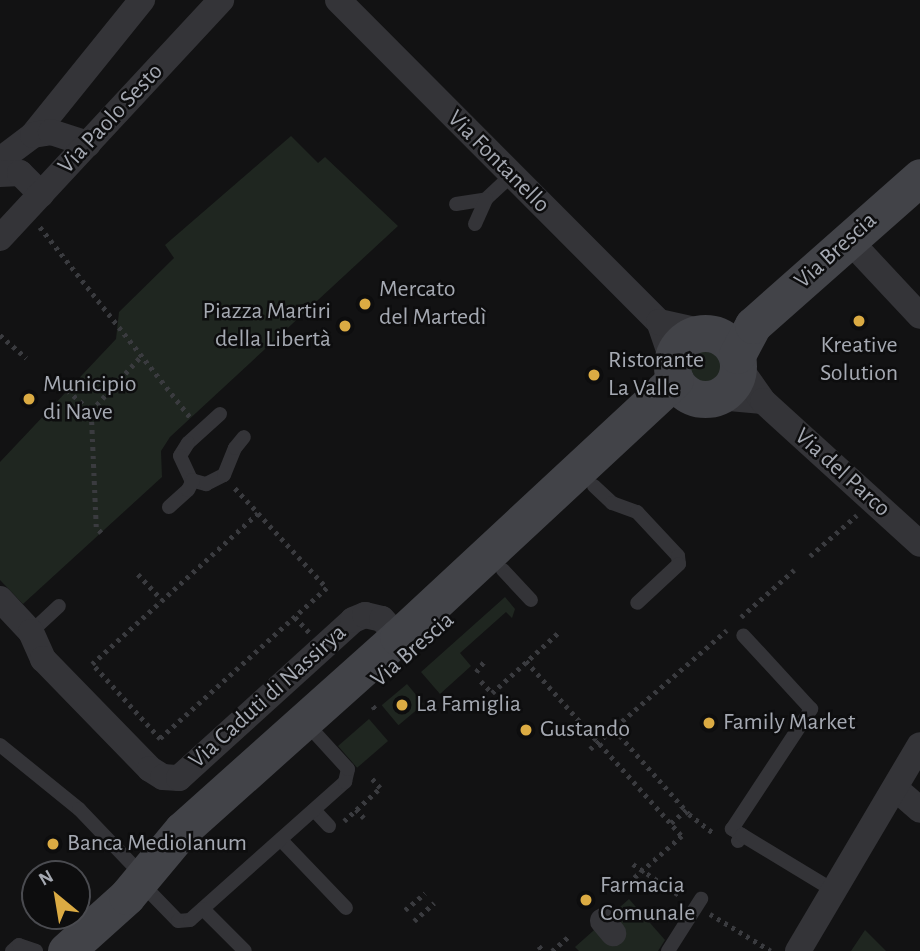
<!DOCTYPE html>
<meta charset="utf-8">
<style>
body{margin:0}
#map{position:relative;width:920px;height:951px;overflow:hidden;background:#121213;font-family:"Alegreya Sans",sans-serif}
div>[style]{position:absolute}
.green>*{inset:0;background:#1f2620;transform-origin:0 0}
.round{border-radius:50%}
.path>*{height:4.5px;margin-top:-2.25px;transform-origin:0;background:repeating-linear-gradient(90deg,#3a3b3f 0 3.5px,transparent 0 8.5px)}
.lane>*{height:14px;margin:-7px;padding:0 7px;transform-origin:7px;border-radius:7px;background:#343438}
.street>*{height:26px;margin:-13px;padding:0 13px;transform-origin:13px;border-radius:13px;background:#343438}
.secondary>*{height:37px;margin:-18.5px;padding:0 18.5px;transform-origin:18.5px;border-radius:18.5px;background:#424348}
.secondary>.ring{margin:-18.5px;padding:0;box-sizing:content-box;background:none;border:37px solid #424348;border-radius:50%}
.dots>*{width:19px;height:19px;translate:-50% -50%;box-sizing:border-box;border:4px solid #0d0d0e;border-radius:50%}
span{translate:-50% -50%;white-space:nowrap;text-align:center;line-height:1.15;-webkit-text-stroke:5px #0d0d0e;paint-order:stroke}
.street-label{font-size:24px;color:#a5a9b2}
.poi-label{font-size:24px;color:#a5a9b2}
.left{translate:0 -50%;text-align:left}
.right{translate:-100% -50%;text-align:right}
.north{position:absolute;left:21px;top:860px;width:70px;height:70px;box-sizing:border-box;background:#0d0d0e;border:2px solid #4a4b50;border-radius:50%;rotate:330deg;font-size:19px;font-weight:700;line-height:28px;text-align:center;color:#a5a9b2}
.north::after{content:'';display:block;margin:auto;width:24px;height:32px;background:#dbab43;clip-path:polygon(50% 0,100% 100%,50% 72%,0 100%)}
</style>
<div id="map">
<div class="green">
<div style="clip-path:polygon(291px 136px,318px 163px,325px 157px,398px 226px,170px 437px,161px 451px,162px 477px,23px 604px,0 580px,0 462px,116px 339px,119px 312px,174px 258px,165px 245px)"></div>
<div class="round" style="left:685px;top:345px;width:42px;height:42px"></div>
<div style="clip-path:polygon(505px 597px,515px 609px,512px 618px,506px 612px,460px 653px,471px 666px,440px 694px,421px 672px)"></div>
<div style="left:407px;top:684px;width:26px;height:33px;rotate:50deg"></div>
<div style="left:369px;top:719px;width:29px;height:41px;rotate:49deg"></div>
<div style="clip-path:polygon(629px 899px,665px 940px,658px 951px,579px 951px,575px 947px)"></div>
<div style="clip-path:polygon(865px 930px,886px 951px,851px 951px)"></div>
</div>
<div class="path">
<div style="left:40px;top:227px;width:243px;rotate:51.7deg"></div>
<div style="left:0;top:335px;width:35px;rotate:41deg"></div>
<div style="left:67px;top:390px;width:32px;rotate:41deg"></div>
<div style="left:235px;top:488px;width:34px;rotate:47deg"></div>
<div style="left:258px;top:513px;width:102px;rotate:47.4deg"></div>
<div style="left:327px;top:588px;width:225px;rotate:137.9deg"></div>
<div style="left:160px;top:739px;width:101px;rotate:-132.2deg"></div>
<div style="left:92px;top:664px;width:224px;rotate:-42.3deg"></div>
<div style="left:101px;top:533px;width:8px;rotate:-130deg"></div>
<div style="left:96px;top:527px;width:116px;rotate:-92.5deg"></div>
<div style="left:91px;top:411px;width:76px;rotate:-47.7deg"></div>
<div style="left:810px;top:556px;width:62px;rotate:-41.1deg"></div>
<div style="left:138px;top:574px;width:35px;rotate:47deg"></div>
<div style="left:295px;top:617px;width:21px;rotate:47deg"></div>
<div style="left:741px;top:617px;width:71px;rotate:-41.6deg"></div>
<div style="left:526px;top:661px;width:234px;rotate:48.3deg"></div>
<div style="left:682px;top:836px;width:79px;rotate:138.6deg"></div>
<div style="left:476px;top:672px;width:15px;rotate:-53deg"></div>
<div style="left:481px;top:681px;width:16px;rotate:47deg"></div>
<div style="left:492px;top:693px;width:91px;rotate:-42.3deg"></div>
<div style="left:373px;top:706px;width:6px;rotate:51deg"></div>
<div style="left:614px;top:729px;width:113px;rotate:48.6deg"></div>
<div style="left:689px;top:814px;width:33px;rotate:38deg"></div>
<div style="left:590px;top:749px;width:181px;rotate:-41deg"></div>
<div style="left:356px;top:809px;width:12px;rotate:48deg"></div>
<div style="left:344px;top:821px;width:49px;rotate:-42.5deg"></div>
<div style="left:380px;top:788px;width:13px;rotate:-132deg"></div>
<div style="left:671px;top:823px;width:20px;rotate:-41deg"></div>
<div style="left:633px;top:864px;width:59px;rotate:34deg"></div>
<div style="left:405px;top:910px;width:26px;rotate:-40deg"></div>
<div style="left:710px;top:914px;width:71px;rotate:31.2deg"></div>
<div style="left:414px;top:921px;width:27px;rotate:-42deg"></div>
<div style="left:539px;top:946px;width:6px;rotate:51deg"></div>
<div style="left:552px;top:951px;width:21px;rotate:-41deg"></div>
</div>
<div class="lane">
<div style="left:456px;top:204px;width:30px;rotate:-9deg"></div>
<div style="left:486px;top:199px;width:34px;rotate:-43deg"></div>
<div style="left:475px;top:224px;width:27px;rotate:-66deg"></div>
<div style="left:220px;top:414px;width:43px;rotate:137.8deg"></div>
<div style="left:188px;top:443px;width:15px;rotate:122deg"></div>
<div style="left:180px;top:456px;width:26px;rotate:65deg"></div>
<div style="left:191px;top:480px;width:16px;rotate:15deg"></div>
<div style="left:206px;top:484px;width:20px;rotate:-27deg"></div>
<div style="left:224px;top:475px;width:29px;rotate:-68deg"></div>
<div style="left:235px;top:448px;width:14px;rotate:-51deg"></div>
<div style="left:594px;top:486px;width:25px;rotate:43deg"></div>
<div style="left:612px;top:503px;width:27px;rotate:20deg"></div>
<div style="left:637px;top:512px;width:60px;rotate:47deg"></div>
<div style="left:678px;top:556px;width:8px;rotate:83deg"></div>
<div style="left:679px;top:564px;width:57px;rotate:137.1deg"></div>
<div style="left:169px;top:507px;width:25px;rotate:-42deg"></div>
<div style="left:188px;top:490px;width:11px;rotate:-63deg"></div>
<div style="left:503px;top:570px;width:41px;rotate:47deg"></div>
<div style="left:31px;top:632px;width:38px;rotate:-43deg"></div>
<div style="left:0;top:745px;width:102px;rotate:39deg"></div>
<div style="left:79px;top:809px;width:93px;rotate:46.3deg"></div>
<div style="left:314px;top:810px;width:22px;rotate:47deg"></div>
<div style="left:742px;top:835px;width:12px;rotate:-149deg"></div>
<div style="left:732px;top:829px;width:144px;rotate:-56.6deg"></div>
<div style="left:811px;top:709px;width:100px;rotate:-132.6deg"></div>
<div style="left:281px;top:840px;width:94px;rotate:46.3deg"></div>
<div style="left:738px;top:841px;width:7px;rotate:-56deg"></div>
<div style="left:742px;top:835px;width:110px;rotate:31.2deg"></div>
<div style="left:143px;top:885px;width:50px;rotate:45.8deg"></div>
<div style="left:178px;top:921px;width:12px;rotate:-5deg"></div>
<div style="left:190px;top:920px;width:208px;rotate:-41.7deg"></div>
<div style="left:345px;top:782px;width:13px;rotate:-77deg"></div>
<div style="left:348px;top:769px;width:46px;rotate:-132.4deg"></div>
<div style="left:203px;top:909px;width:59px;rotate:45deg"></div>
<div style="left:12px;top:951px;width:9px;rotate:-41deg"></div>
<div style="left:19px;top:945px;width:18px;rotate:19deg"></div>
<div style="left:668px;top:951px;width:62px;rotate:-57.6deg"></div>
</div>
<div class="street">
<div style="left:338px;top:0;width:455px;rotate:45.1deg"></div>
<div style="left:33px;top:135px;width:174px;rotate:-51.1deg"></div>
<div style="left:0;top:160px;width:41px;rotate:-37.1deg"></div>
<div style="left:33px;top:135px;width:18px;rotate:-9deg"></div>
<div style="left:51px;top:132px;width:39px;rotate:18deg"></div>
<div style="left:0;top:174px;width:20px;rotate:-3deg"></div>
<div style="left:20px;top:173px;width:30px;rotate:45deg"></div>
<div style="left:0;top:238px;width:325px;rotate:-47.1deg"></div>
<div style="left:848px;top:239px;width:105px;rotate:46.9deg"></div>
<div style="left:672px;top:359px;width:39px;rotate:-109deg"></div>
<div style="left:659px;top:322px;width:46px;rotate:12.5deg"></div>
<div style="left:718px;top:397px;width:45px;rotate:5.1deg"></div>
<div style="left:763px;top:401px;width:42px;rotate:-125.2deg"></div>
<div style="left:763px;top:401px;width:212px;rotate:42.3deg"></div>
<div style="left:0;top:599px;width:45px;rotate:46.8deg"></div>
<div style="left:31px;top:632px;width:30px;rotate:66deg"></div>
<div style="left:43px;top:659px;width:153px;rotate:45.8deg"></div>
<div style="left:150px;top:769px;width:15px;rotate:32deg"></div>
<div style="left:163px;top:777px;width:16px;rotate:4deg"></div>
<div style="left:179px;top:778px;width:235px;rotate:-42.2deg"></div>
<div style="left:353px;top:620px;width:13px;rotate:-23deg"></div>
<div style="left:365px;top:615px;width:17px;rotate:13deg"></div>
<div style="left:382px;top:619px;width:24px;rotate:48deg"></div>
<div style="left:895px;top:788px;width:33px;rotate:41deg"></div>
<div style="left:603px;top:921px;width:16px;rotate:50deg"></div>
<div style="left:798px;top:951px;width:239px;rotate:-59.4deg"></div>
</div>
<div class="secondary">
<div class="ring" style="left:672px;top:333px;width:29px;height:29px"></div>
<div style="left:737px;top:355px;width:34px;rotate:-62deg"></div>
<div style="left:753px;top:325px;width:223px;rotate:-41.5deg"></div>
<div style="left:66px;top:951px;width:82px;rotate:-42deg"></div>
<div style="left:127px;top:896px;width:86px;rotate:-50.2deg"></div>
<div style="left:182px;top:830px;width:290px;rotate:-41.8deg"></div>
<div style="left:398px;top:637px;width:378px;rotate:-42.9deg"></div>
</div>
<div class="dots">
<div style="left:365px;top:304px;background:#dbab43"></div>
<div style="left:859px;top:321px;background:#dbab43"></div>
<div style="left:345px;top:326px;background:#dbab43"></div>
<div style="left:594px;top:375px;background:#dbab43"></div>
<div style="left:29px;top:399px;background:#dbab43"></div>
<div style="left:402px;top:705px;background:#dbab43"></div>
<div style="left:709px;top:723px;background:#dbab43"></div>
<div style="left:526px;top:730px;background:#dbab43"></div>
<div style="left:53px;top:844px;background:#dbab43"></div>
<div style="left:586px;top:900px;background:#dbab43"></div>
</div>
<div class="street-label">
<span style="left:111px;top:119px;rotate:-47deg">Via Paolo Sesto</span>
<span style="left:498px;top:162px;rotate:45deg">Via Fontanello</span>
<span style="left:836px;top:251px;rotate:-42deg">Via Brescia</span>
<span style="left:842px;top:473px;rotate:42deg">Via del Parco</span>
<span style="left:413px;top:650px;rotate:-41deg">Via Brescia</span>
<span style="left:268px;top:697px;rotate:-42deg">Via Caduti di Nassirya</span>
</div>
<div class="poi-label">
<span class="left" style="left:379px;top:304px">Mercato<br>del Martedì</span>
<span class="right" style="left:331px;top:326px">Piazza Martiri<br>della Libertà</span>
<span style="left:859px;top:360px">Kreative<br>Solution</span>
<span class="left" style="left:608px;top:375px">Ristorante<br>La Valle</span>
<span class="left" style="left:43px;top:399px">Municipio<br>di Nave</span>
<span class="left" style="left:416px;top:705px">La Famiglia</span>
<span class="left" style="left:723px;top:723px">Family Market</span>
<span class="left" style="left:540px;top:730px">Gustando</span>
<span class="left" style="left:67px;top:844px">Banca Mediolanum</span>
<span class="left" style="left:600px;top:900px">Farmacia<br>Comunale</span>
</div>
<div class="north">N</div>
</div>
